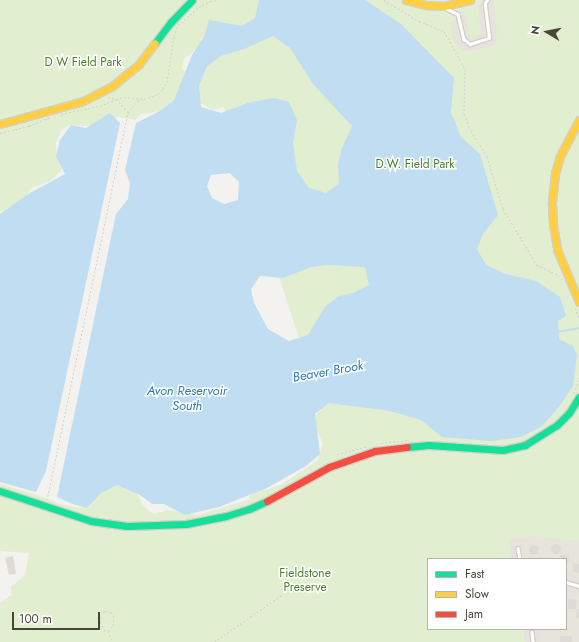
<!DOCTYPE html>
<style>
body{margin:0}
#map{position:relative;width:579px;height:642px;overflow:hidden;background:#f4f2ee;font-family:Jost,sans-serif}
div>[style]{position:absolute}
.residential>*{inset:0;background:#e7e4dc}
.green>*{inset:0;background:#e1eecf}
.parking>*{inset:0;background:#e6e3df}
.water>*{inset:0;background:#c0ddf1}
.stream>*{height:2px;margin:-1px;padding:0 1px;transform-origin:1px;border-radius:1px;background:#c0ddf1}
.building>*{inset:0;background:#dedbd6;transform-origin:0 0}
.round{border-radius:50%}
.path>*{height:1px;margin-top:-0.5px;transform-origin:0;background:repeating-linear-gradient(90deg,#d3d2cc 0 2px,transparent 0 4px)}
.roads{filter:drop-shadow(1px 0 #d2d0cb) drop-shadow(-1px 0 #d2d0cb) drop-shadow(0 1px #d2d0cb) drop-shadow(0 -1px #d2d0cb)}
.lane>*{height:2.5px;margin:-1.25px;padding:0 1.25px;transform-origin:1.25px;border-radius:1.25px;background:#fdfdfc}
.fast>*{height:7px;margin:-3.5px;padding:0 3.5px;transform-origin:3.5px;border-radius:3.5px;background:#16e098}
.slow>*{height:7px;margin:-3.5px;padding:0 3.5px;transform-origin:3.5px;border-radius:3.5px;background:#ffcf43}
.jam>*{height:7px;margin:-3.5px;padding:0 3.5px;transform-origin:3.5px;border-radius:3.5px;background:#f24e42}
span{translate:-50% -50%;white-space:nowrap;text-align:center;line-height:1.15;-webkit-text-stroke:3px #fff;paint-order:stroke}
.park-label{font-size:12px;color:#4a7f2a}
.water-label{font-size:13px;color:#2e7ab2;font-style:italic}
.legend{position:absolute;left:427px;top:558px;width:140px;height:72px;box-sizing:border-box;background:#fff;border:1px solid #b7b4b0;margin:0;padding:5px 7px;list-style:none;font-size:12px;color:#4b4439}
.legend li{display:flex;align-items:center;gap:8px;height:20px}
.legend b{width:20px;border:1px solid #b7b4b0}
.north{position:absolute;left:527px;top:12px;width:40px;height:40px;-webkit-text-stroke:3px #fff;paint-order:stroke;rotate:280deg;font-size:11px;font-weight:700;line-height:16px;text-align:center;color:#4b4439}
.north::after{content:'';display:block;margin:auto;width:14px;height:18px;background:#4b4439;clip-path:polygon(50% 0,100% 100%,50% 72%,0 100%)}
.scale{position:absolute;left:12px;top:612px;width:88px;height:18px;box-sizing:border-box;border:2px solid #4b4439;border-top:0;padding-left:5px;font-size:12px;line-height:14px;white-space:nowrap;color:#4b4439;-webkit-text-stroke:3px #fff;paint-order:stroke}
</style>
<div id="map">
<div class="residential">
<div style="clip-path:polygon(497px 463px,579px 464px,579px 642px,524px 642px,522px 629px,566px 629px,566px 559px,511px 559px)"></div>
</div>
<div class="green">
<div style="clip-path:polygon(evenodd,0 0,579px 0,579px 541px,531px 536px,509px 540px,512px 559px,428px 559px,428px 629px,522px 629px,525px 642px,0 642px,0 603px,11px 595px,11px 587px,25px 575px,29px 553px,0 551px,0 484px,38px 495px,60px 504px,79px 508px,90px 505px,110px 479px,133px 487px,142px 504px,149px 511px,154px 514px,168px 510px,197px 515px,248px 500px,253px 491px,258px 489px,266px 490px,282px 484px,318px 460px,323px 443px,314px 425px,315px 416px,322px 409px,224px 107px,213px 110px,200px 103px,177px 96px,161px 111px,141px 114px,135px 120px,119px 117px,104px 124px,84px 126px,70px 125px,65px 127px,61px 131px,56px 143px,56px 153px,62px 169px,60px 172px,50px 181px,31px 188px,24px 200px,12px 209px,0 212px,0 0,201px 37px,210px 62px,186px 73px,182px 68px,184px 59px,201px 45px,201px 37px)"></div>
</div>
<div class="parking">
<div style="clip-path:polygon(489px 0,494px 0,497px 32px,495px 44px,491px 47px,463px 52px,454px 41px,450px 23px,464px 11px,470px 39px,481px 34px,478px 5px)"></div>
<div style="clip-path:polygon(521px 544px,524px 559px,512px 559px,510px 546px)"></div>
<div style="clip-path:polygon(566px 573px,579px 577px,579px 595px,566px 591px)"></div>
<div style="clip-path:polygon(540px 629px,542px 642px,525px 642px,523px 631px)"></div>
</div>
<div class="water">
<div style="clip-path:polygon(evenodd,259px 0,365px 0,401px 24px,454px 78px,451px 112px,461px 137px,480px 154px,498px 215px,483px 234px,477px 249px,486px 265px,506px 274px,536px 281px,560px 297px,566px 316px,558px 321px,559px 339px,573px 346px,577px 355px,573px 386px,559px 407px,542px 426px,521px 437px,491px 441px,442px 437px,421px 420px,390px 411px,329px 403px,315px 414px,320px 454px,306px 466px,267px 488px,219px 507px,185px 515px,164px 504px,152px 504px,140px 495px,117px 485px,101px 493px,87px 508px,70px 503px,57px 497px,116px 214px,128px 199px,130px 183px,125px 170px,136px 123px,160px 111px,174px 100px,192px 55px,204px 37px,209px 20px,242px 26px,255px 18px,259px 0,273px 36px,290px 48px,313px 84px,352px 126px,342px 148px,338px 164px,339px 184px,326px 193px,309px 188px,297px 171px,293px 143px,297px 120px,289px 102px,274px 98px,248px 103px,221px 113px,201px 107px,199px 86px,207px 66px,221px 56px,244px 49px,273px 36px,259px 0,230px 173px,239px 182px,238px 200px,224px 204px,212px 198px,207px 186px,211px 175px,230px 173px,259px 0,329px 265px,365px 267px,369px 285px,353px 293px,337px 297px,325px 307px,308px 335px,289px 341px,268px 329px,254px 303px,251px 289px,260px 276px,283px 278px,311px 267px,329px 265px)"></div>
<div style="clip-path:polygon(110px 113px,120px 123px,46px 471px,36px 492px,0 482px,0 214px,30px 193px,65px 174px,56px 156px,60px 140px,71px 125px,86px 128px)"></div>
</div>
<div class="stream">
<div style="left:557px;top:332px;width:22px;rotate:-10deg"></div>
</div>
<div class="building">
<div class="round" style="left:551px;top:544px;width:10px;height:10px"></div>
<div class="round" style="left:529px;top:545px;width:10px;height:10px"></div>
<div style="clip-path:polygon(560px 555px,569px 555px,568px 564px,566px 564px,566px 559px,560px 559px)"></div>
<div style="clip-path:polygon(13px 556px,16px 574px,9px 575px,5px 558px)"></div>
<div style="clip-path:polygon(539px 557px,549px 558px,549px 559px,539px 559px)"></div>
<div style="clip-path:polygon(573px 563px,579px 564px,579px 573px,573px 572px)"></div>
<div style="clip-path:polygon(568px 599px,577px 600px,576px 609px,568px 609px)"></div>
<div style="clip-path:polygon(577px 609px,579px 609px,579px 618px,576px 618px)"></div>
<div style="left:560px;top:636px;width:12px;height:6px"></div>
</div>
<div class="path">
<div style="left:384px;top:0;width:41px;rotate:31deg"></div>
<div style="left:419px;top:21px;width:27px;rotate:22deg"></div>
<div style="left:444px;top:31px;width:43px;rotate:61.1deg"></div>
<div style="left:465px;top:69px;width:45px;rotate:91.3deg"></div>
<div style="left:464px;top:114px;width:18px;rotate:68deg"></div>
<div style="left:471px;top:131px;width:31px;rotate:58deg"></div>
<div style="left:487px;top:157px;width:54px;rotate:72.9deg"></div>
<div style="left:503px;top:209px;width:66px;rotate:58.7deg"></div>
<div style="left:537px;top:265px;width:23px;rotate:25deg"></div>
<div style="left:558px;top:275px;width:6px;rotate:51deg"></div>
<div style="left:108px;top:97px;width:8px;rotate:14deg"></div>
<div style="left:116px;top:99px;width:8px;rotate:-14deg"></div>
<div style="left:124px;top:97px;width:20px;rotate:6deg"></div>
<div style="left:144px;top:99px;width:15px;rotate:-20deg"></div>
<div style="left:158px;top:94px;width:7px;rotate:-45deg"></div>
<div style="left:163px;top:89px;width:8px;rotate:-60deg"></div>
<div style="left:167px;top:82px;width:47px;rotate:-81.3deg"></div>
<div style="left:174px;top:36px;width:12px;rotate:-70deg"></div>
<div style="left:178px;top:25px;width:28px;rotate:-41deg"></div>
<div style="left:199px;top:7px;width:13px;rotate:-29deg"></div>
<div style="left:210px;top:1px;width:8px;rotate:-7deg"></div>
<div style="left:61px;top:114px;width:40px;rotate:-12deg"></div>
<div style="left:100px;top:106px;width:17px;rotate:-24deg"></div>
<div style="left:116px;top:99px;width:18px;rotate:47deg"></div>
<div style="left:0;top:133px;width:30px;rotate:-14deg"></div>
<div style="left:29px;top:126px;width:23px;rotate:-23deg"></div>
<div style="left:575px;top:308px;width:10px;rotate:66deg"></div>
<div style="left:574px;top:393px;width:14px;rotate:-69deg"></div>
<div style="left:381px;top:443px;width:27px;rotate:-6deg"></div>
<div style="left:337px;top:454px;width:30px;rotate:-14deg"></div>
<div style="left:47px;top:500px;width:395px;rotate:-78.2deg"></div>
<div style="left:128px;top:113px;width:7px;rotate:-56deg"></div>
<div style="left:132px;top:107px;width:11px;rotate:-45deg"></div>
<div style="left:108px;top:631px;width:8px;rotate:-50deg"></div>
<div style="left:113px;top:625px;width:8px;rotate:-83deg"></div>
<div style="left:114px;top:617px;width:6px;rotate:-121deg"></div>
<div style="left:111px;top:612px;width:6px;rotate:-171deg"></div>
<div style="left:105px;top:611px;width:4px;rotate:146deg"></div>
<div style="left:102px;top:613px;width:9px;rotate:103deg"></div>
<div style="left:100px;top:622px;width:9px;rotate:63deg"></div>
<div style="left:104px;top:630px;width:4px;rotate:14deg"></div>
<div style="left:108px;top:631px;width:12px;rotate:66deg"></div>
<div style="left:214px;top:642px;width:83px;rotate:-34.7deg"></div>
</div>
<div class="roads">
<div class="lane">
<div style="left:445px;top:8px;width:14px;rotate:25deg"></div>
<div style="left:458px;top:14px;width:26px;rotate:77deg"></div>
<div style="left:464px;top:39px;width:8px;rotate:40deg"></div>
<div style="left:470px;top:44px;width:20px;rotate:-18deg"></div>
<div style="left:489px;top:38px;width:35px;rotate:-97deg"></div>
<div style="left:485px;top:3px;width:4px;rotate:-56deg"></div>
<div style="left:518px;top:548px;width:11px;rotate:80deg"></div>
<div style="left:566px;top:582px;width:14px;rotate:17deg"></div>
<div style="left:532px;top:632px;width:10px;rotate:84deg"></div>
</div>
<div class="fast">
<div style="left:155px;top:43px;width:26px;rotate:-53deg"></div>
<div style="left:171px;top:22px;width:30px;rotate:-46deg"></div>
<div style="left:407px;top:447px;width:22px;rotate:-5deg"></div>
<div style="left:429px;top:445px;width:74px;rotate:3.9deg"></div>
<div style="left:503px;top:450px;width:23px;rotate:-13deg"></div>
<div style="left:525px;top:445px;width:38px;rotate:-32deg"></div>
<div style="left:557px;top:425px;width:17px;rotate:-45deg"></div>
<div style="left:569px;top:413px;width:19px;rotate:-58deg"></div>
<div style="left:0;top:491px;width:96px;rotate:18.2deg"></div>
<div style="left:91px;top:521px;width:36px;rotate:8deg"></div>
<div style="left:127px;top:526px;width:59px;rotate:-1.9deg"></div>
<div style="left:186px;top:524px;width:41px;rotate:-11.3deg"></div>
<div style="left:226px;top:516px;width:24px;rotate:-17deg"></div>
<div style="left:249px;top:509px;width:20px;rotate:-24deg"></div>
</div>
<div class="slow">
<div style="left:406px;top:0;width:21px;rotate:14deg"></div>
<div style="left:426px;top:5px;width:18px;rotate:3deg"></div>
<div style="left:444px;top:6px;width:27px;rotate:-13deg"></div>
<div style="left:579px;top:120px;width:41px;rotate:117.8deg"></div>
<div style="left:560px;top:156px;width:18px;rotate:106deg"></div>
<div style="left:555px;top:173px;width:31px;rotate:96deg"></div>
<div style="left:552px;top:204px;width:21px;rotate:87deg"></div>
<div style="left:553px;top:225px;width:27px;rotate:80deg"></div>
<div style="left:558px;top:252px;width:54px;rotate:67.2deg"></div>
<div style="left:0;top:124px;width:86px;rotate:-15.5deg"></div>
<div style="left:83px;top:101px;width:31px;rotate:-27deg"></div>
<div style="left:111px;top:87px;width:36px;rotate:-39deg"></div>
<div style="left:139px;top:64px;width:26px;rotate:-53deg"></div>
</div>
<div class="jam">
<div style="left:267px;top:501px;width:71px;rotate:-28.7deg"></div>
<div style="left:329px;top:467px;width:49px;rotate:-19.2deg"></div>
<div style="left:375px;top:451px;width:32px;rotate:-7deg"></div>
</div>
</div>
<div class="park-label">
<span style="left:83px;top:63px">D W Field Park</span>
<span style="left:415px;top:165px">D.W. Field Park</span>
<span style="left:305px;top:581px">Fieldstone<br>Preserve</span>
</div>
<div class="water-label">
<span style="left:328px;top:372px;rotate:-10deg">Beaver Brook</span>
<span style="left:187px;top:399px">Avon Reservoir<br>South</span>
</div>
<ul class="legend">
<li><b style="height:5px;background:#16e098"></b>Fast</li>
<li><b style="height:5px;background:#ffcf43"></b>Slow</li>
<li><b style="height:5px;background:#f24e42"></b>Jam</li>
</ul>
<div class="north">N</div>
<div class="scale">100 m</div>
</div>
